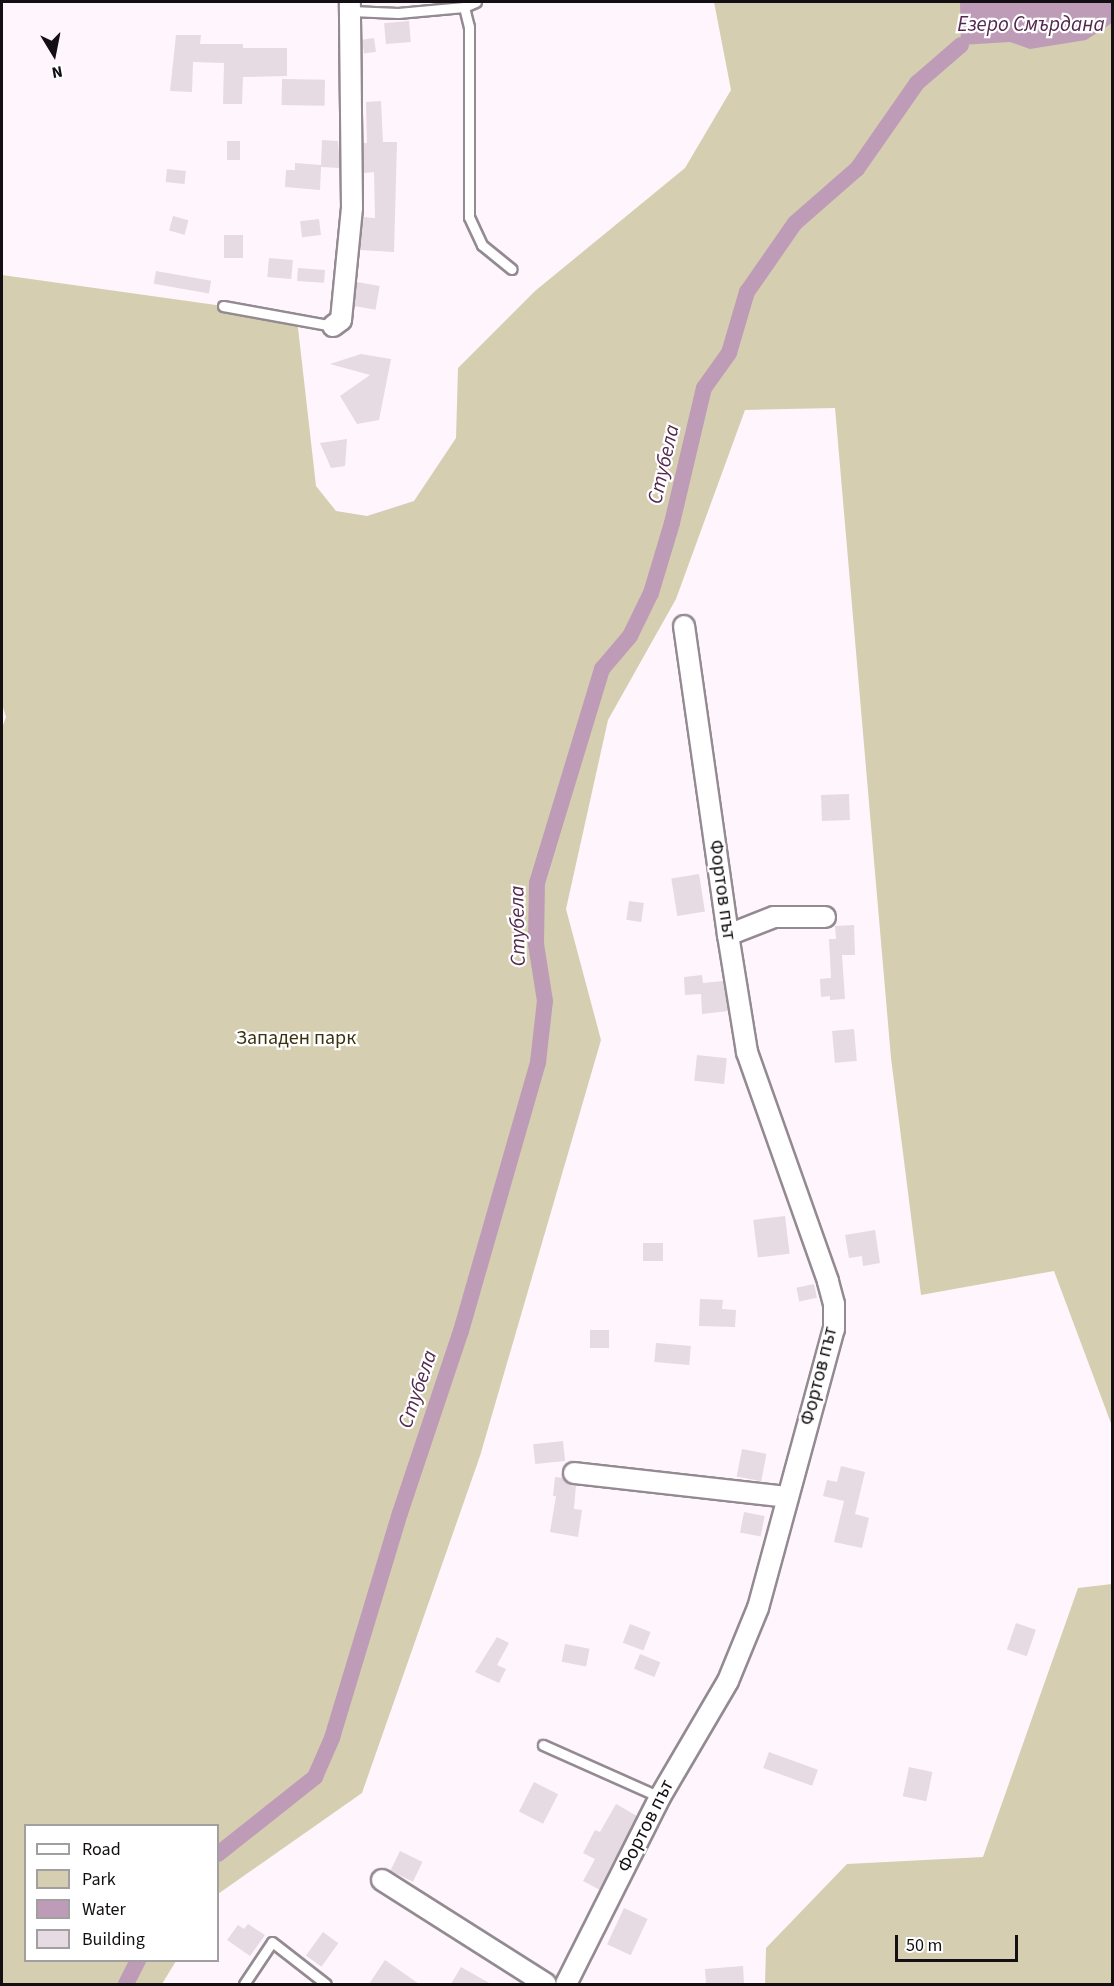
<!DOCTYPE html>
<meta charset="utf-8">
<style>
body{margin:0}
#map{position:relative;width:1114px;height:1986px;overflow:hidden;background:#fff5fd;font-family:"Source Sans 3",sans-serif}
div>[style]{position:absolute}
.green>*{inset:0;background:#d6ceb1}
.water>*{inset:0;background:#be9cb7}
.canal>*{height:16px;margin:-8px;padding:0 8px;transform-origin:8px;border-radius:8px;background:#be9cb7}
.building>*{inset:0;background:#e6dae3;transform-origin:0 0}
.roads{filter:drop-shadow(2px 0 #948a92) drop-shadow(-2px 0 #948a92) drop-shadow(0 2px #948a92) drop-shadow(0 -2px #948a92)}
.service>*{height:9px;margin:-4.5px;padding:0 4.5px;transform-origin:4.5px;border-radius:4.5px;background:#fff}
.minor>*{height:20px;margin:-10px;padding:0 10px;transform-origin:10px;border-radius:10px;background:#fff}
span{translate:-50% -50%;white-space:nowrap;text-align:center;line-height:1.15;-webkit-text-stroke:4.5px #fff;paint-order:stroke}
.street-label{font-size:20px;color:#130f12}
.park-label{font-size:20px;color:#3b3210}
.water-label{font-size:21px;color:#54274e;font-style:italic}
.frame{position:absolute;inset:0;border:3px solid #130f12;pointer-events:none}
.legend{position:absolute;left:24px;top:1824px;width:195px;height:138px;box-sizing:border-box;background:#fff;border:2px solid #a19fa0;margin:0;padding:8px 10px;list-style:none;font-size:18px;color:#130f12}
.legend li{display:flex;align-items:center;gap:12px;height:30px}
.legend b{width:30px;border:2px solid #a19fa0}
.north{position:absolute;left:24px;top:24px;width:60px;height:60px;-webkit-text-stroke:4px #fff;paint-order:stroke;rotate:170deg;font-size:16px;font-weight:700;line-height:24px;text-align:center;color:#130f12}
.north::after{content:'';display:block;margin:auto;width:21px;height:27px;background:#130f12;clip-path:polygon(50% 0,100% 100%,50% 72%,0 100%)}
.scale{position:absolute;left:895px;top:1935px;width:123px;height:27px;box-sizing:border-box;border:3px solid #130f12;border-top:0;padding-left:8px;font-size:18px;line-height:21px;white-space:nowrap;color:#130f12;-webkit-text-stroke:4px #fff;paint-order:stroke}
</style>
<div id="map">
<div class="green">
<div style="clip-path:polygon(714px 2px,1112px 2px,1112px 1426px,1054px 1271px,921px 1295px,891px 1058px,835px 408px,745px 410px,676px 599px,608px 720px,566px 909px,601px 1040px,480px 1456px,362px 1793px,218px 1894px,218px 1826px,26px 1826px,26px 1960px,176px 1961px,162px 1984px,2px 1984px,2px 728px,6px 717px,2px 704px,2px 275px,223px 306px,297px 319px,316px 486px,336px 511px,367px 516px,414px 501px,456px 438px,458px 368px,535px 291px,685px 168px,731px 90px)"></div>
<div style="clip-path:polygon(1112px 1584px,1112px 1984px,765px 1984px,766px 1948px,847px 1864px,983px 1857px,1078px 1588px)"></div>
</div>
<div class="water">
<div style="clip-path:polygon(960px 2px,1112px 2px,1112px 23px,1086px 40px,1030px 49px,1010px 42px,961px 45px)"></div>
</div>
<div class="canal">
<div style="left:218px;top:1854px;width:124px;rotate:-38.4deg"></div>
<div style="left:315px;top:1777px;width:43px;rotate:-66.4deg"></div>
<div style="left:332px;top:1738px;width:235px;rotate:-73.2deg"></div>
<div style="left:400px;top:1513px;width:192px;rotate:-71.5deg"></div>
<div style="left:461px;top:1331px;width:280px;rotate:-74deg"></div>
<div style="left:538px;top:1062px;width:61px;rotate:-83.5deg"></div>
<div style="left:545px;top:1001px;width:58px;rotate:-99deg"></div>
<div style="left:536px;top:944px;width:61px;rotate:-89.1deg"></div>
<div style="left:537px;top:883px;width:224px;rotate:-73.1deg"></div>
<div style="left:602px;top:669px;width:43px;rotate:-49.7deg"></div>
<div style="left:630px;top:636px;width:48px;rotate:-64deg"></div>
<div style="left:651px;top:593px;width:73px;rotate:-73.3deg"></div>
<div style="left:672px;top:523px;width:139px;rotate:-76.7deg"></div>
<div style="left:704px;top:388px;width:43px;rotate:-54.5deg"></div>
<div style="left:729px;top:353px;width:64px;rotate:-73.6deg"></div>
<div style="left:747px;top:292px;width:84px;rotate:-55.2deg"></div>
<div style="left:795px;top:223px;width:82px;rotate:-41.1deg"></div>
<div style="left:857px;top:169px;width:105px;rotate:-55.1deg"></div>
<div style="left:917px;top:83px;width:58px;rotate:-40.8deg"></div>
<div style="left:126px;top:1984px;width:27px;rotate:-63deg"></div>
</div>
<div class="building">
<div style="left:409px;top:21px;width:21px;height:25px;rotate:85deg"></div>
<div style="clip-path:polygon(176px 35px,201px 35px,200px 44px,243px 44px,243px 48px,287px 48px,287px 76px,243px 77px,242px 104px,223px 104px,224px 63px,193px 62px,192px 92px,170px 91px)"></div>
<div style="left:374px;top:38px;width:14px;height:12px;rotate:82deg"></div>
<div style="left:282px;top:79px;width:43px;height:26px;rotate:1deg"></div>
<div style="clip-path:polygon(381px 101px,383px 142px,397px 142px,394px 252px,360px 250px,363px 217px,375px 218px,374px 172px,364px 173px,363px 143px,367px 143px,366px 102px)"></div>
<div style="clip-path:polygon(322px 140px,338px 141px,340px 168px,321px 167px,320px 190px,285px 187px,286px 170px,295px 170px,295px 163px,321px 165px)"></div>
<div style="left:227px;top:141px;width:13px;height:19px"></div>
<div style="left:167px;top:169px;width:19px;height:13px;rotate:6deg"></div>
<div style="left:173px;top:216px;width:16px;height:15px;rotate:15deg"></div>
<div style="left:319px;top:219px;width:16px;height:19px;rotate:83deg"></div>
<div style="left:224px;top:235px;width:19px;height:23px"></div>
<div style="left:269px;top:258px;width:24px;height:19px;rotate:5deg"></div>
<div style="left:298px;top:268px;width:27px;height:13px;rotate:4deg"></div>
<div style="left:156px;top:271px;width:56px;height:13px;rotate:10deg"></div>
<div style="left:357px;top:282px;width:23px;height:24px;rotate:10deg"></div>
<div style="clip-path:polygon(361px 354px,391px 359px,379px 420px,357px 424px,340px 396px,370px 375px,330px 364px)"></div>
<div style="clip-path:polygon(347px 439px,345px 466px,331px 468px,320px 443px)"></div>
<div style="left:849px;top:794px;width:26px;height:28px;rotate:88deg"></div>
<div style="left:699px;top:874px;width:38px;height:28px;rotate:81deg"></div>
<div style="left:629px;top:901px;width:15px;height:19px;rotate:8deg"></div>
<div style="clip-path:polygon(854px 925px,855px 955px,842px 955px,845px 999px,830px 1000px,830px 996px,821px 997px,820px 979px,831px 978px,829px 939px,836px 939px,835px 926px)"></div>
<div style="clip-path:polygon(702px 975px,703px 983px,723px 981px,728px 1011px,702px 1014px,701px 994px,685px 995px,684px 977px)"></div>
<div style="left:854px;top:1029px;width:32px;height:22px;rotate:85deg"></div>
<div style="left:697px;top:1055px;width:30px;height:26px;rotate:6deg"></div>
<div style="left:785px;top:1216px;width:38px;height:32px;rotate:83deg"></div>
<div style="clip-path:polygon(875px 1230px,880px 1263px,863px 1266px,862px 1256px,849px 1258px,845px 1235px)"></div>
<div style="left:643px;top:1243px;width:20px;height:18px"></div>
<div style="left:814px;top:1284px;width:14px;height:18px;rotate:78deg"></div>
<div style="clip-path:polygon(700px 1299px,723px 1300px,722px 1309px,736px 1310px,735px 1327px,699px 1326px)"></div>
<div style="left:590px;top:1330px;width:19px;height:18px"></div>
<div style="left:656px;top:1343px;width:35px;height:19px;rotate:5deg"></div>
<div style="left:563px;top:1441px;width:20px;height:30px;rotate:84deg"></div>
<div style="left:742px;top:1449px;width:25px;height:28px;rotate:11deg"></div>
<div style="clip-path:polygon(841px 1466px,865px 1472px,855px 1514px,869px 1518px,862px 1548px,834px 1542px,844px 1501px,823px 1496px,827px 1480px,837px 1482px)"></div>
<div style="clip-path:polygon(555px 1477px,563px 1478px,567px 1483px,576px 1485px,574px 1509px,582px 1510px,578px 1537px,550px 1532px,556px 1496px,553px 1496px)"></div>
<div style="left:744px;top:1512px;width:21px;height:21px;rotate:11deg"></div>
<div style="left:1016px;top:1623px;width:21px;height:28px;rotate:19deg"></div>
<div style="left:630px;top:1624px;width:22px;height:20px;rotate:21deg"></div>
<div style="clip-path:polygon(497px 1637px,509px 1643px,497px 1665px,506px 1669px,499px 1683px,475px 1672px)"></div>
<div style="left:565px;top:1644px;width:25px;height:18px;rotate:11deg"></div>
<div style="left:640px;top:1654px;width:22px;height:16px;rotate:22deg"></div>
<div style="left:769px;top:1752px;width:52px;height:17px;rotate:20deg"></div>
<div style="left:909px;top:1767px;width:24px;height:30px;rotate:12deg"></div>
<div style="left:534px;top:1782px;width:27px;height:33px;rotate:27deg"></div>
<div style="clip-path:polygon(616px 1804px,637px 1816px,600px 1890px,583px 1881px,595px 1859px,583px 1853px,595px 1830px,600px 1832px)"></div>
<div style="left:400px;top:1851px;width:25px;height:22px;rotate:26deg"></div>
<div style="left:624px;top:1908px;width:26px;height:40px;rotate:25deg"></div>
<div style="clip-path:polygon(248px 1924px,265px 1935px,250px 1956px,227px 1940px,238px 1925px,244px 1929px)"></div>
<div style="left:323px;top:1932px;width:19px;height:29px;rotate:36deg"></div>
<div style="clip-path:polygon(385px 1960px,419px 1984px,369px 1984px)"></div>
<div style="clip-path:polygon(743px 1966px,744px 1984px,706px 1984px,705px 1969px)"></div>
<div style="clip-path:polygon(461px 1967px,491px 1984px,451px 1984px)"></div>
</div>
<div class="roads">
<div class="service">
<div style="left:464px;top:7px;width:21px;rotate:76deg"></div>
<div style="left:469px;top:27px;width:190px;rotate:90deg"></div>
<div style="left:469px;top:217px;width:31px;rotate:65deg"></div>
<div style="left:482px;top:245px;width:38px;rotate:39deg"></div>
<div style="left:351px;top:11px;width:47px;rotate:2.4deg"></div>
<div style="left:398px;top:13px;width:66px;rotate:-5.2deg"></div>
<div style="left:464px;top:7px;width:13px;rotate:-23deg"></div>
<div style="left:223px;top:306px;width:112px;rotate:10.3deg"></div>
<div style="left:543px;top:1745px;width:128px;rotate:24deg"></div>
<div style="left:244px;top:1984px;width:50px;rotate:-56.3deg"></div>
<div style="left:272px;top:1942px;width:68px;rotate:37.9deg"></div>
</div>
<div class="minor">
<div style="left:333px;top:326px;width:10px;rotate:-37deg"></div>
<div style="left:341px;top:320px;width:113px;rotate:-84.4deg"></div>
<div style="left:352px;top:208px;width:206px;rotate:-90.6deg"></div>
<div style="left:728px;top:935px;width:49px;rotate:-21.4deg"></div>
<div style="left:774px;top:917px;width:51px"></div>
<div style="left:574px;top:1473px;width:215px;rotate:6.4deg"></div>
<div style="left:382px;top:1880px;width:194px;rotate:32.4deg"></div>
<div style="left:566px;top:1984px;width:209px;rotate:-63.3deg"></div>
<div style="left:660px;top:1797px;width:134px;rotate:-59.6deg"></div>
<div style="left:728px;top:1681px;width:79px;rotate:-67.7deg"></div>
<div style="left:758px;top:1608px;width:289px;rotate:-74.8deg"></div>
<div style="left:834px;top:1329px;width:25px;rotate:-90deg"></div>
<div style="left:834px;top:1304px;width:24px;rotate:-105deg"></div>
<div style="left:828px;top:1281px;width:243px;rotate:-109.5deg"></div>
<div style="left:747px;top:1052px;width:119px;rotate:-99.2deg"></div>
<div style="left:728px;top:935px;width:312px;rotate:-98.1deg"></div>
</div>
</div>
<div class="street-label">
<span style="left:722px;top:890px;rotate:82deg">Фортов път</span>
<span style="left:819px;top:1376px;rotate:-76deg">Фортов път</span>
<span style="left:646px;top:1826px;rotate:-63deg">Фортов път</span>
</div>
<div class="park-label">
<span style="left:296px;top:1038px">Западен парк</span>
</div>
<div class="water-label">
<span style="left:1031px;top:24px">Езеро Смърдана</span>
<span style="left:663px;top:464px;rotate:-77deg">Стубела</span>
<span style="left:517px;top:926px;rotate:-91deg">Стубела</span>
<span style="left:417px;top:1389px;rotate:-71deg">Стубела</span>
</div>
<div class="frame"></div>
<ul class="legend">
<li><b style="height:8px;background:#fff"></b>Road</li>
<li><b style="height:16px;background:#d6ceb1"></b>Park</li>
<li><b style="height:16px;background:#be9cb7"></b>Water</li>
<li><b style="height:16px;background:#e6dae3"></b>Building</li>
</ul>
<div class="north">N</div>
<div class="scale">50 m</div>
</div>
